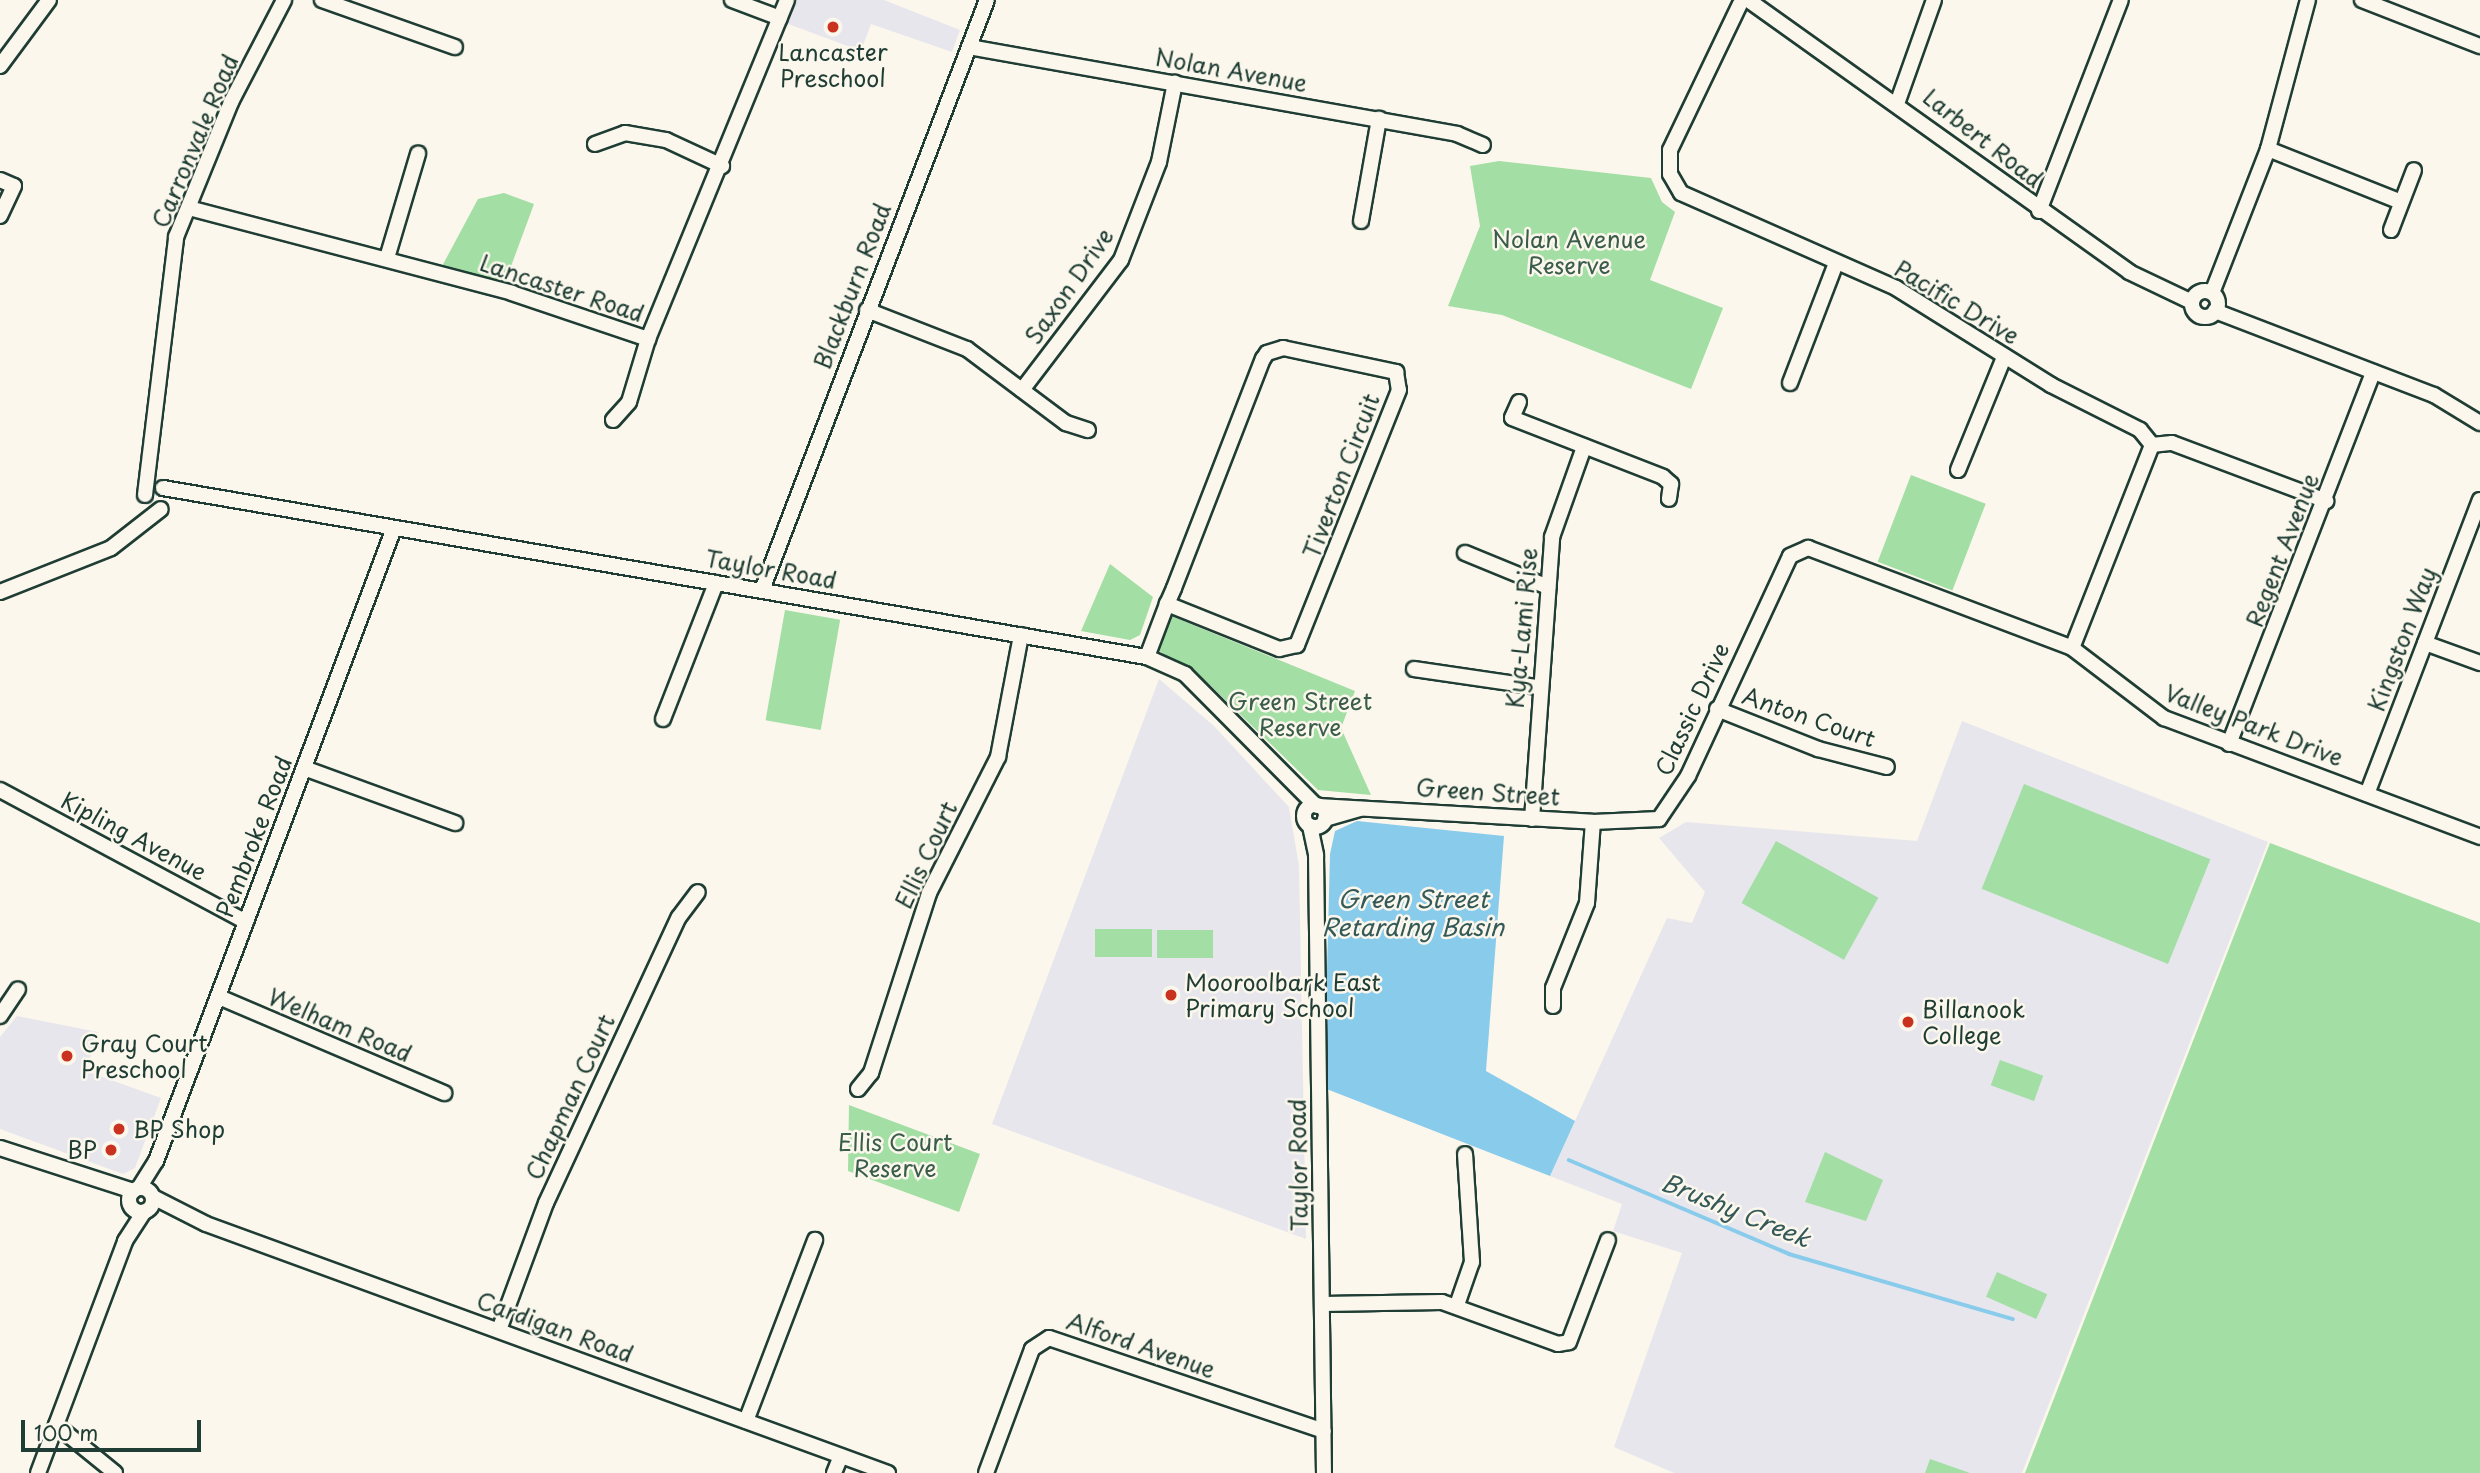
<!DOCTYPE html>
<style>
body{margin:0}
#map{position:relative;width:2480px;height:1473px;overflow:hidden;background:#fbf7ec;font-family:"Playpen Sans",sans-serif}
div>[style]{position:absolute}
.built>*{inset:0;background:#e7e6ed}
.green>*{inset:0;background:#a3dea4;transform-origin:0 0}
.water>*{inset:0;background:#89cbeb}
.stream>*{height:3.5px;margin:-1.75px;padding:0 1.75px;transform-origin:1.75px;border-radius:1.75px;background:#89cbeb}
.roads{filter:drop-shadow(2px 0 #1f3d34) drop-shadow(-2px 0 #1f3d34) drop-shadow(0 2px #1f3d34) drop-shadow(0 -2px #1f3d34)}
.minor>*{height:14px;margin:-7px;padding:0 7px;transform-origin:7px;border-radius:7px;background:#fbf7ec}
.minor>.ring{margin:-7px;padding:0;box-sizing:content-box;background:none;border:14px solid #fbf7ec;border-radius:50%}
.dots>*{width:19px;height:19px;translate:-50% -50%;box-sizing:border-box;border:4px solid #fbf7ec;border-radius:50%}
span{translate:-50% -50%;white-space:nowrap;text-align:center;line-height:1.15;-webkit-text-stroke:5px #fbf7ec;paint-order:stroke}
.poi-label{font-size:23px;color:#1f3d34}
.left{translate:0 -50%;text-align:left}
.right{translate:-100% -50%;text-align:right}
.street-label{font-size:23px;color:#1f3d34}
.park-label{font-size:23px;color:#395d4a}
.water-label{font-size:24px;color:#345959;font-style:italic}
.scale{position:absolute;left:21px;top:1420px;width:180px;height:32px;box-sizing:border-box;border:4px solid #1f3d34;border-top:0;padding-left:9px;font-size:21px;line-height:24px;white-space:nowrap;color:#1f3d34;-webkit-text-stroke:5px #fbf7ec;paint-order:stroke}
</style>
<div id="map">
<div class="built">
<div style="clip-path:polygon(791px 0,884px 0,960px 30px,952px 52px,871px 24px,861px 51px,783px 22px)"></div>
<div style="clip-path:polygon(1159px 679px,1214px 726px,1289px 807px,1299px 866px,1306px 1239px,992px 1124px)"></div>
<div style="clip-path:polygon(1962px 721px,2268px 842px,2022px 1473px,1674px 1473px,1614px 1447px,1682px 1253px,1613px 1231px,1622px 1204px,1550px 1176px,1667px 918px,1692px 923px,1705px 892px,1659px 838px,1686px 822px,1917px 841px)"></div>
<div style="clip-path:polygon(17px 1016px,98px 1032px,86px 1071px,161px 1098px,135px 1168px,123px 1174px,0 1129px,0 1037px)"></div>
</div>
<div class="green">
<div style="clip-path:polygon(1499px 161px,1651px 178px,1662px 202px,1675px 212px,1650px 280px,1723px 308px,1691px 389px,1502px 315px,1448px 306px,1480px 226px,1470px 166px)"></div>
<div style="clip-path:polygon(504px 193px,534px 204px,503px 288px,440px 270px,478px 199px)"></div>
<div style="left:1911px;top:475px;width:80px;height:93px;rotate:21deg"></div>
<div style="clip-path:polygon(1110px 564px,1153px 597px,1140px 635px,1130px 640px,1081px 631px)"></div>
<div style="left:785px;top:610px;width:56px;height:112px;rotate:10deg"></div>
<div style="clip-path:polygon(1171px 616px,1355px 691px,1341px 728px,1371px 795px,1318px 790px,1211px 686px,1158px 650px)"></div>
<div style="left:2024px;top:784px;width:201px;height:113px;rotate:22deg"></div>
<div style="left:1776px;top:841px;width:117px;height:71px;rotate:29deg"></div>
<div style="clip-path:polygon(2270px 843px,2480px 923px,2480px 1473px,2025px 1473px)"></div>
<div style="left:1152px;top:929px;width:28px;height:57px;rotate:90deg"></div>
<div style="left:1157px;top:930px;width:56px;height:28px"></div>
<div style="left:2000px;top:1060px;width:46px;height:27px;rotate:20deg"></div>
<div style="clip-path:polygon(849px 1105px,980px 1154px,959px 1212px,848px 1171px)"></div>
<div style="clip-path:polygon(1825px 1152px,1883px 1180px,1866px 1221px,1805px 1202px)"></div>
<div style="left:1997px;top:1272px;width:55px;height:27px;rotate:24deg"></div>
<div style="clip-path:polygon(1930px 1459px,1970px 1473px,1925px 1473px)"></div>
</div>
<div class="water">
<div style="clip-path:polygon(1357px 821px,1504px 836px,1486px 1071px,1575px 1121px,1550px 1176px,1324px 1088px,1330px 854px,1335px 831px)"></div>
</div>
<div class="stream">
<div style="left:1569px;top:1160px;width:239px;rotate:23.1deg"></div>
<div style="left:1789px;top:1254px;width:233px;rotate:16.2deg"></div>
</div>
<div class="roads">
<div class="minor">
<div style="left:322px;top:0;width:141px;rotate:19.5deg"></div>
<div style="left:732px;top:0;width:51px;rotate:20.6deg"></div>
<div style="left:2362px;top:0;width:127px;rotate:21.3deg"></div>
<div style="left:1751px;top:2px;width:465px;rotate:35.5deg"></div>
<div style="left:2129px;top:272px;width:70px;rotate:25.5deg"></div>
<div style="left:1740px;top:4px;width:162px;rotate:115.6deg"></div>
<div style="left:1670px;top:150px;width:24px;rotate:90deg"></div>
<div style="left:1670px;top:174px;width:22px;rotate:60deg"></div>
<div style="left:1681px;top:193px;width:235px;rotate:23.8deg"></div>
<div style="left:1896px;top:288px;width:183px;rotate:32deg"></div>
<div style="left:2051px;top:385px;width:100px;rotate:26.8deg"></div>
<div style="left:2140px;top:430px;width:19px;rotate:51deg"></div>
<div style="left:2152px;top:445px;width:218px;rotate:111.5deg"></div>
<div style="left:969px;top:47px;width:496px;rotate:10.1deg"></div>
<div style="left:1457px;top:134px;width:28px;rotate:23deg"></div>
<div style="left:0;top:66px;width:82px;rotate:-53.4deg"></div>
<div style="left:1898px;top:101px;width:107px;rotate:-70.4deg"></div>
<div style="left:595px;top:144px;width:32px;rotate:-20deg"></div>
<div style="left:625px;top:133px;width:42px;rotate:9.7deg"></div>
<div style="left:666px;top:140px;width:62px;rotate:24.9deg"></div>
<div style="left:2268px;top:149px;width:143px;rotate:21.7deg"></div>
<div style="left:0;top:180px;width:15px;rotate:23deg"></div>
<div style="left:14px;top:186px;width:33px;rotate:115deg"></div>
<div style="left:189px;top:208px;width:334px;rotate:14.7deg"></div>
<div style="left:512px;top:293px;width:144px;rotate:18.7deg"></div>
<div style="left:648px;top:339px;width:366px;rotate:-67.7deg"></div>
<div style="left:2039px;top:211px;width:226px;rotate:-68.8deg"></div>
<div style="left:1361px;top:221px;width:104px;rotate:-80deg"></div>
<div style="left:2391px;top:230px;width:64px;rotate:-69deg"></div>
<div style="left:387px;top:258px;width:109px;rotate:-73.4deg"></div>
<div class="ring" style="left:2192px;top:291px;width:12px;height:12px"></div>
<div style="left:2212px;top:293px;width:155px;rotate:-68.7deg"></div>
<div style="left:2268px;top:149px;width:154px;rotate:-75deg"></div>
<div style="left:867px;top:310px;width:107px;rotate:21.3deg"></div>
<div style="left:967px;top:349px;width:124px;rotate:36.8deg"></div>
<div style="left:1066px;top:423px;width:23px;rotate:18deg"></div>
<div style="left:2215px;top:311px;width:235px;rotate:21deg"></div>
<div style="left:2434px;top:395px;width:54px;rotate:31.3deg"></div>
<div style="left:1790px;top:383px;width:129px;rotate:-69deg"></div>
<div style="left:1022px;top:390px;width:163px;rotate:-52.7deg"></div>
<div style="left:1121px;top:260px;width:105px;rotate:-68.8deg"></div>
<div style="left:1159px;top:162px;width:81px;rotate:-78.6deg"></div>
<div style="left:1519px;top:402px;width:17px;rotate:114deg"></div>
<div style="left:1512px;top:418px;width:162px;rotate:21.3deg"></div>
<div style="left:1663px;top:477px;width:11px;rotate:41deg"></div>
<div style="left:1671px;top:484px;width:15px;rotate:98deg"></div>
<div style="left:613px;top:420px;width:24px;rotate:-48deg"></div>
<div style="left:629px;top:402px;width:66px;rotate:-73.2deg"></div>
<div style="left:2152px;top:445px;width:20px;rotate:-6deg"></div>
<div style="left:2172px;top:443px;width:165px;rotate:20.6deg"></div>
<div style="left:1958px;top:470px;width:122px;rotate:-67.8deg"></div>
<div style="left:163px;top:488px;width:998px;rotate:9.75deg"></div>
<div style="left:1147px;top:657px;width:42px;rotate:24.1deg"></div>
<div style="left:1185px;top:674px;width:185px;rotate:45.2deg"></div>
<div style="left:145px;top:495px;width:260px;rotate:-83.1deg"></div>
<div style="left:176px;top:237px;width:146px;rotate:-67.8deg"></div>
<div style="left:231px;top:102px;width:115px;rotate:-62.5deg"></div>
<div style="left:1465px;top:553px;width:90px;rotate:22.3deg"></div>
<div style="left:762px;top:590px;width:631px;rotate:-69.13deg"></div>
<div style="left:0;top:592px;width:119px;rotate:-21.6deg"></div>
<div style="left:111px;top:548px;width:63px;rotate:-38deg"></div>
<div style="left:2425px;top:643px;width:59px;rotate:20deg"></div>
<div style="left:1147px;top:657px;width:57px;rotate:-69.3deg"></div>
<div style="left:1167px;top:604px;width:17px;rotate:-66deg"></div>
<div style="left:1174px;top:588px;width:246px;rotate:-68.8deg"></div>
<div style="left:1263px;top:359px;width:7px;rotate:-56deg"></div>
<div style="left:1267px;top:353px;width:17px;rotate:-17deg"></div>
<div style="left:1283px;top:348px;width:116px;rotate:12deg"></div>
<div style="left:1396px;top:372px;width:18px;rotate:81deg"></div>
<div style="left:1399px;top:390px;width:275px;rotate:111.8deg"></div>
<div style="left:1297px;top:645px;width:18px;rotate:167deg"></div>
<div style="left:1279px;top:649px;width:121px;rotate:-158.1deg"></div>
<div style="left:1414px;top:669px;width:125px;rotate:8.3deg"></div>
<div style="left:1717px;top:709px;width:109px;rotate:21.6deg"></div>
<div style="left:1818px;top:749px;width:71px;rotate:14.6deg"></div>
<div style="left:663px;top:719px;width:146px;rotate:-68.7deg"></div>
<div style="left:2229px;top:744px;width:399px;rotate:-68.8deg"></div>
<div style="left:304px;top:768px;width:161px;rotate:20deg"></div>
<div style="left:0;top:790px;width:279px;rotate:28.2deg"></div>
<div style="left:2367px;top:794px;width:315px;rotate:-69deg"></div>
<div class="ring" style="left:1304px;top:805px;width:8px;height:8px"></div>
<div style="left:1318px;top:806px;width:275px;rotate:3.3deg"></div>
<div style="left:1593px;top:822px;width:66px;rotate:-2.6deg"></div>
<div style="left:1659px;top:819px;width:52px;rotate:-56deg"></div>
<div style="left:1688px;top:776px;width:242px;rotate:-65.1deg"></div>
<div style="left:1790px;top:556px;width:20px;rotate:-24deg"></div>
<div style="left:1808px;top:548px;width:282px;rotate:20.7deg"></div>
<div style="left:2072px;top:648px;width:116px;rotate:37.3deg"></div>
<div style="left:2164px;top:718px;width:338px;rotate:20.6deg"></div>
<div style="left:1325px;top:819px;width:37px;rotate:-16deg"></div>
<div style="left:1532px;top:819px;width:283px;rotate:-85.9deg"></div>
<div style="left:1552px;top:537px;width:96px;rotate:-70.4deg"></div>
<div style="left:1310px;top:826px;width:30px;rotate:78deg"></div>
<div style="left:1316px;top:855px;width:618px;rotate:89.26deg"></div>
<div style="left:219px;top:997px;width:245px;rotate:23.1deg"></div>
<div style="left:1553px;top:1006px;width:18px;rotate:-90deg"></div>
<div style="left:1553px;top:988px;width:92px;rotate:-68.2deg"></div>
<div style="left:1587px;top:903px;width:81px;rotate:-85.8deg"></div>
<div style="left:0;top:1016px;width:32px;rotate:-56deg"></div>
<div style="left:858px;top:1089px;width:21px;rotate:-51deg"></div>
<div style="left:871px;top:1073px;width:189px;rotate:-72.1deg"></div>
<div style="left:929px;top:893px;width:153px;rotate:-63.1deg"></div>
<div style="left:998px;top:757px;width:124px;rotate:-79.3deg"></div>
<div style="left:0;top:1148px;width:140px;rotate:17.9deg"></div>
<div class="ring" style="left:129px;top:1188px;width:10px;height:10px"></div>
<div style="left:139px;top:1188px;width:32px;rotate:-58deg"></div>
<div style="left:156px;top:1161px;width:676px;rotate:-69.39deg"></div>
<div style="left:153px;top:1197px;width:59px;rotate:27deg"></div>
<div style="left:206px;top:1224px;width:726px;rotate:20.06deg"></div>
<div style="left:1323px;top:1304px;width:119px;rotate:-1deg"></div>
<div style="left:1442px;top:1302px;width:123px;rotate:19.9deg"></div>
<div style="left:1558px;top:1344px;width:11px;rotate:-10deg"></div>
<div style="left:1569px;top:1342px;width:109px;rotate:-69.1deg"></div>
<div style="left:1457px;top:1305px;width:46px;rotate:-70.8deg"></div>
<div style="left:1472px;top:1262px;width:108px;rotate:-93.7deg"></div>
<div style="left:499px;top:1330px;width:135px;rotate:-69.7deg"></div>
<div style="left:546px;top:1203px;width:315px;rotate:-65.1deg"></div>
<div style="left:679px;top:917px;width:31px;rotate:-53deg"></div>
<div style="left:746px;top:1421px;width:194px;rotate:-69.1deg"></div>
<div style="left:56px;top:1425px;width:76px;rotate:39.1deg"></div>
<div style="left:38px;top:1473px;width:248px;rotate:-69.4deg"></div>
<div style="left:125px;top:1241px;width:35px;rotate:-57deg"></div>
<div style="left:834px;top:1473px;width:18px;rotate:-68deg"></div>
<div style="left:986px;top:1473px;width:132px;rotate:-69.6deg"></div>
<div style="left:1032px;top:1349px;width:20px;rotate:-33deg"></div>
<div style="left:1049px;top:1338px;width:290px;rotate:18.7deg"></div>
</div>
</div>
<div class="dots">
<div style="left:833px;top:27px;background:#c8321e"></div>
<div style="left:1171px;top:995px;background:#c8321e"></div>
<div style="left:1908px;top:1022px;background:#c8321e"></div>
<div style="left:67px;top:1056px;background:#c8321e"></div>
<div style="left:119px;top:1129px;background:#c8321e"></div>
<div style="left:111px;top:1150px;background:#c8321e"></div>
</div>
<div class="poi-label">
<span style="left:833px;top:65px">Lancaster<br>Preschool</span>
<span class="left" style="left:1185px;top:995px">Mooroolbark East<br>Primary School</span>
<span class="left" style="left:1922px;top:1022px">Billanook<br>College</span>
<span class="left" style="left:81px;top:1056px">Gray Court<br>Preschool</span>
<span class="left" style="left:133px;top:1129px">BP Shop</span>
<span class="right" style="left:97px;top:1150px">BP</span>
</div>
<div class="street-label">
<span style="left:1231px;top:70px;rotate:10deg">Nolan Avenue</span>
<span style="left:1983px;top:138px;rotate:38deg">Larbert Road</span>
<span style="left:195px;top:141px;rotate:-67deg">Carronvale Road</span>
<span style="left:852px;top:286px;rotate:-69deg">Blackburn Road</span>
<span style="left:1069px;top:286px;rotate:-55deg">Saxon Drive</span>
<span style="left:562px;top:288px;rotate:18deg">Lancaster Road</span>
<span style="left:1957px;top:302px;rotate:31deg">Pacific Drive</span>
<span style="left:1341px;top:476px;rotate:-69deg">Tiverton Circuit</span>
<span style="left:2282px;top:550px;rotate:-69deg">Regent Avenue</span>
<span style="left:771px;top:569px;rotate:10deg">Taylor Road</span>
<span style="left:1522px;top:628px;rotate:-85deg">Kya-Lami Rise</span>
<span style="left:2402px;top:639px;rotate:-69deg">Kingston Way</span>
<span style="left:1692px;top:709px;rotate:-65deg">Classic Drive</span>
<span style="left:1809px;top:717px;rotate:19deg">Anton Court</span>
<span style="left:2254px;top:725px;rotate:21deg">Valley Park Drive</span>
<span style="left:1488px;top:792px;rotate:4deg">Green Street</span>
<span style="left:134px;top:836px;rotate:28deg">Kipling Avenue</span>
<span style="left:254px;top:837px;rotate:-69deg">Pembroke Road</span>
<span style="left:926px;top:855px;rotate:-65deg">Ellis Court</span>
<span style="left:340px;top:1025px;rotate:23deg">Welham Road</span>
<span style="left:570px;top:1097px;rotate:-65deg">Chapman Court</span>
<span style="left:1298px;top:1165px;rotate:-91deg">Taylor Road</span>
<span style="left:555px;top:1327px;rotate:20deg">Cardigan Road</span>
<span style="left:1141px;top:1345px;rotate:19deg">Alford Avenue</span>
</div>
<div class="park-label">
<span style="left:1569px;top:252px">Nolan Avenue<br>Reserve</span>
<span style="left:1300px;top:714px">Green Street<br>Reserve</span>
<span style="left:895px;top:1155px">Ellis Court<br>Reserve</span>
</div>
<div class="water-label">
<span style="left:1413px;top:913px">Green Street<br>Retarding Basin</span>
<span style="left:1736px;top:1210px;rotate:22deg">Brushy Creek</span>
</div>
<div class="scale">100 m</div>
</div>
